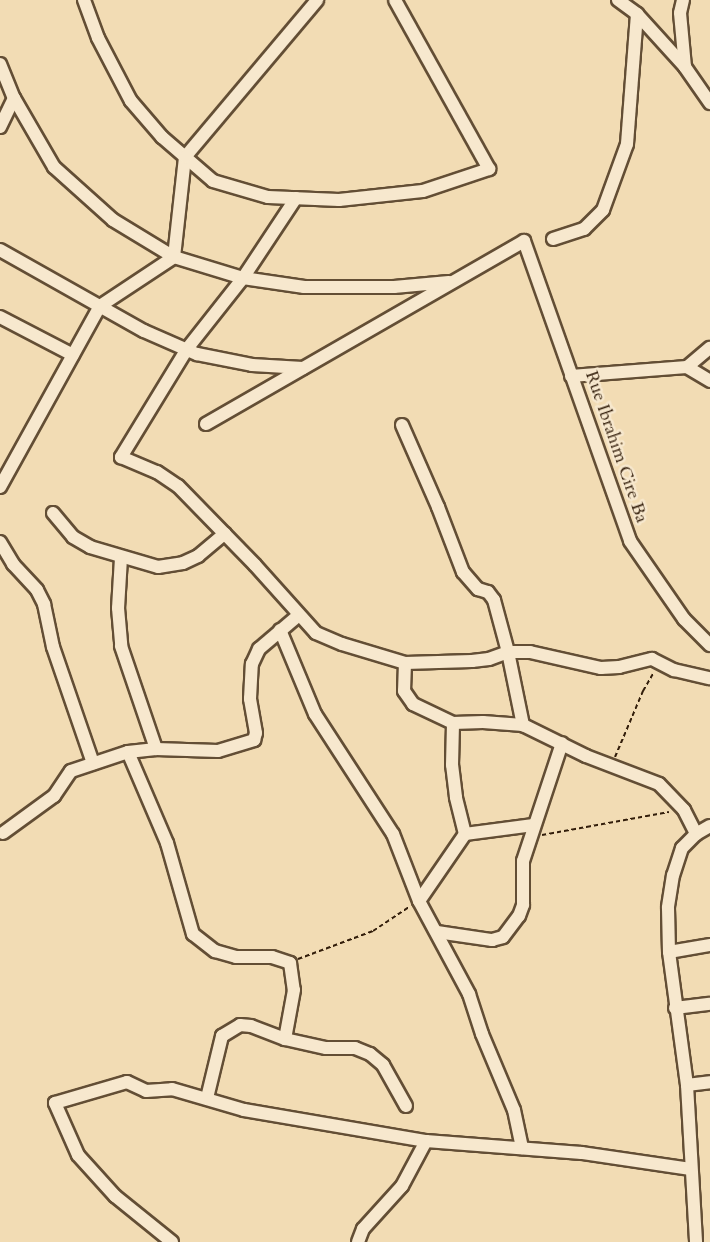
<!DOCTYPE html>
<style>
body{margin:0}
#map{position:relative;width:710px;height:1242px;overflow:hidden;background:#f2dcb4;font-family:Cardo,serif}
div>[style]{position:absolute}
.path>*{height:2px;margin-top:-1px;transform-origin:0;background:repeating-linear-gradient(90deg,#331e0b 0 4.5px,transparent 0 7.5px)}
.roads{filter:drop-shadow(2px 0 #634e35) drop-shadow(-2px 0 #634e35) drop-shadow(0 2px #634e35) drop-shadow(0 -2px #634e35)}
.street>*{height:12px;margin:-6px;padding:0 6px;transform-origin:6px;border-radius:6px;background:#f7e8ce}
span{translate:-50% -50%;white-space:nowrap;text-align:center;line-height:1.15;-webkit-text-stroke:5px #f7e8ce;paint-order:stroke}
.street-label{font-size:18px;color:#331e0b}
</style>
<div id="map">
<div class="path">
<div style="left:615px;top:757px;width:72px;rotate:-67deg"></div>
<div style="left:643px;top:691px;width:22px;rotate:-60deg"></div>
<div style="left:542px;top:835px;width:129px;rotate:-10.3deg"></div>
<div style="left:298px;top:959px;width:80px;rotate:-20.5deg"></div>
<div style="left:373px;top:931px;width:43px;rotate:-33.7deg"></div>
</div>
<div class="roads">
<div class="street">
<div style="left:84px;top:0;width:40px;rotate:69.8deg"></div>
<div style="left:98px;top:38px;width:71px;rotate:62.4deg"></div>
<div style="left:131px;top:101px;width:48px;rotate:49.3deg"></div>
<div style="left:162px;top:137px;width:67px;rotate:40.8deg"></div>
<div style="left:213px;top:181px;width:57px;rotate:16.2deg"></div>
<div style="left:268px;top:197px;width:71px;rotate:2.4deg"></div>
<div style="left:339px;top:200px;width:84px;rotate:-6.1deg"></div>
<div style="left:423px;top:191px;width:70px;rotate:-18.4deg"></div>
<div style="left:489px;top:169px;width:193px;rotate:-119.1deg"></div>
<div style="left:618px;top:0;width:24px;rotate:36deg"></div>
<div style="left:637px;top:14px;width:72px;rotate:47.8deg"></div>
<div style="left:685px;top:67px;width:44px;rotate:55.2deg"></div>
<div style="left:683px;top:0;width:13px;rotate:103deg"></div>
<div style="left:680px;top:13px;width:54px;rotate:84.7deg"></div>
<div style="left:0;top:64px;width:37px;rotate:68deg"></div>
<div style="left:14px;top:98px;width:80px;rotate:59.9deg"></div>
<div style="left:54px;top:167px;width:79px;rotate:41.9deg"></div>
<div style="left:113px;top:220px;width:71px;rotate:31.2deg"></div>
<div style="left:174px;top:257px;width:72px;rotate:16.9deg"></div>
<div style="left:243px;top:278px;width:62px;rotate:8.4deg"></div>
<div style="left:304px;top:287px;width:90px"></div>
<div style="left:394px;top:287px;width:55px;rotate:-5.2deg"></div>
<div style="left:0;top:127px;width:32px;rotate:-64deg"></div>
<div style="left:296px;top:198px;width:96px;rotate:123.5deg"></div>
<div style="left:243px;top:278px;width:90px;rotate:128.3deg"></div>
<div style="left:187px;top:349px;width:127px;rotate:121.4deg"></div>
<div style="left:121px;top:457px;width:39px;rotate:23deg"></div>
<div style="left:157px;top:472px;width:25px;rotate:34deg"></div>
<div style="left:178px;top:486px;width:110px;rotate:45.7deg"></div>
<div style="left:255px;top:565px;width:91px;rotate:48.1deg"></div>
<div style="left:316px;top:633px;width:28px;rotate:23deg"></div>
<div style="left:342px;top:644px;width:66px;rotate:16.8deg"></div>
<div style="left:405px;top:663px;width:67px;rotate:-1.7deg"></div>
<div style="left:472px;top:661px;width:17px;rotate:-7deg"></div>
<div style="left:489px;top:659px;width:20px;rotate:-20deg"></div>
<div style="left:508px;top:652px;width:22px"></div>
<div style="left:530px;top:652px;width:73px;rotate:12.7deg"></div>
<div style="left:601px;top:668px;width:18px;rotate:-3deg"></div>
<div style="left:619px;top:667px;width:34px;rotate:-14deg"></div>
<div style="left:652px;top:659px;width:25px;rotate:27deg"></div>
<div style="left:674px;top:670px;width:37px;rotate:13deg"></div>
<div style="left:553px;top:239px;width:33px;rotate:-18deg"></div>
<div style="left:584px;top:229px;width:27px;rotate:-45deg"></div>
<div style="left:603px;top:210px;width:70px;rotate:-70deg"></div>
<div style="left:627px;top:144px;width:130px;rotate:-85.6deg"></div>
<div style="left:0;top:250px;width:165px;rotate:29.4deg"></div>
<div style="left:144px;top:331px;width:58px;rotate:23.5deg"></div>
<div style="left:197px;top:354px;width:56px;rotate:11.3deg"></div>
<div style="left:252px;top:365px;width:51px;rotate:3.4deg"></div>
<div style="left:0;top:317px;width:82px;rotate:27.5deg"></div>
<div style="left:687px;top:367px;width:27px;rotate:31deg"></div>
<div style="left:571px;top:376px;width:116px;rotate:-4.4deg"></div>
<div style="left:687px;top:367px;width:30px;rotate:-40deg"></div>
<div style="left:206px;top:424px;width:367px;rotate:-29.9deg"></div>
<div style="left:524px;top:241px;width:318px;rotate:70.5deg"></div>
<div style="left:630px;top:541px;width:95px;rotate:55.3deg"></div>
<div style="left:684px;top:619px;width:37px;rotate:45deg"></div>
<div style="left:402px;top:425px;width:90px;rotate:66.3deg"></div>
<div style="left:438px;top:507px;width:70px;rotate:69deg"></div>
<div style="left:463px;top:572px;width:23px;rotate:49deg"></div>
<div style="left:478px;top:589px;width:10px;rotate:17deg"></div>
<div style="left:488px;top:592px;width:10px;rotate:53deg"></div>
<div style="left:494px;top:600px;width:54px;rotate:74.9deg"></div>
<div style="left:508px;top:652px;width:75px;rotate:78.4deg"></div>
<div style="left:0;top:487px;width:207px;rotate:-61.1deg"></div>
<div style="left:100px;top:306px;width:89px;rotate:-33.5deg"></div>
<div style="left:174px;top:257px;width:101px;rotate:-83.7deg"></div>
<div style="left:185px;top:157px;width:205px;rotate:-49.9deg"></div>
<div style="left:53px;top:513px;width:31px;rotate:50deg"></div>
<div style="left:73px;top:537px;width:20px;rotate:30deg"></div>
<div style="left:90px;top:547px;width:71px;rotate:16.4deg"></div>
<div style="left:158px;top:567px;width:25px;rotate:-9deg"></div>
<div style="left:183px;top:563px;width:17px;rotate:-25deg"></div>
<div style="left:198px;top:556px;width:35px;rotate:-40deg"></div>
<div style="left:0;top:542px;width:26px;rotate:59deg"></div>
<div style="left:13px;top:564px;width:35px;rotate:47deg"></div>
<div style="left:37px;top:590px;width:16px;rotate:63deg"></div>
<div style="left:44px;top:604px;width:44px;rotate:78.2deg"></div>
<div style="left:53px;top:647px;width:123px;rotate:71deg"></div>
<div style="left:121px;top:558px;width:50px;rotate:93.4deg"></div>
<div style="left:118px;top:608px;width:38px;rotate:85deg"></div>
<div style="left:121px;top:646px;width:109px;rotate:71.2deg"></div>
<div style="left:280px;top:630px;width:91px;rotate:67.4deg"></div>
<div style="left:315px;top:714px;width:143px;rotate:57deg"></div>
<div style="left:393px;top:834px;width:72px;rotate:68.8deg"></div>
<div style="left:419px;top:901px;width:106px;rotate:61.7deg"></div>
<div style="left:469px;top:994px;width:42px;rotate:72deg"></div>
<div style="left:482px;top:1034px;width:82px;rotate:67.2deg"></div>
<div style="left:514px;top:1110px;width:39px;rotate:78deg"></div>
<div style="left:405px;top:663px;width:28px;rotate:92deg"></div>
<div style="left:404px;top:691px;width:16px;rotate:55deg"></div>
<div style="left:413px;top:704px;width:44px;rotate:25.4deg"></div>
<div style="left:453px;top:723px;width:30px;rotate:-2deg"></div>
<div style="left:483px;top:722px;width:40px;rotate:4.3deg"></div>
<div style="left:523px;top:725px;width:70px;rotate:26.2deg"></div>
<div style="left:586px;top:756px;width:78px;rotate:21deg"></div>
<div style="left:659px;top:784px;width:36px;rotate:46deg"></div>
<div style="left:684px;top:810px;width:27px;rotate:63deg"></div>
<div style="left:696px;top:834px;width:20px;rotate:135deg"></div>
<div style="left:682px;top:848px;width:28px;rotate:108deg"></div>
<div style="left:673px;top:875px;width:33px;rotate:99deg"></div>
<div style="left:668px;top:908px;width:44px;rotate:88.7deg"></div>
<div style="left:669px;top:952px;width:134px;rotate:82.3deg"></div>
<div style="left:687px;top:1085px;width:157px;rotate:86.7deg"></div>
<div style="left:128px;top:752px;width:99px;rotate:66.8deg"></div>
<div style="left:167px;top:843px;width:95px;rotate:74.1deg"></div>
<div style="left:193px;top:934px;width:28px;rotate:38deg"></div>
<div style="left:215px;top:951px;width:22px;rotate:16deg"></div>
<div style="left:236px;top:957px;width:36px"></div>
<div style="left:272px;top:957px;width:19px;rotate:18deg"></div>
<div style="left:290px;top:963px;width:27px;rotate:82deg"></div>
<div style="left:294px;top:990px;width:50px;rotate:100.4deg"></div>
<div style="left:3px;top:833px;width:63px;rotate:-36deg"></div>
<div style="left:54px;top:796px;width:30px;rotate:-56deg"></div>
<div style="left:71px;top:771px;width:60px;rotate:-18.4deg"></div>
<div style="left:128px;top:752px;width:28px;rotate:-6deg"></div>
<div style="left:156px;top:749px;width:62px;rotate:1.8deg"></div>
<div style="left:218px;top:751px;width:38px;rotate:-17deg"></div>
<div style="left:254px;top:740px;width:7px;rotate:-74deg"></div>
<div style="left:256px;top:733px;width:35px;rotate:-100deg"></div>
<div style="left:250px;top:699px;width:35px;rotate:-87deg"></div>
<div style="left:252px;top:664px;width:17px;rotate:-65deg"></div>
<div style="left:259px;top:649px;width:52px;rotate:-40.4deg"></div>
<div style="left:465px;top:834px;width:69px;rotate:-7.5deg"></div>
<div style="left:696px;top:834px;width:16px;rotate:-30deg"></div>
<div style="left:419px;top:901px;width:81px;rotate:-55.5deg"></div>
<div style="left:465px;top:834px;width:38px;rotate:-104deg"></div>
<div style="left:456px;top:797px;width:32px;rotate:-97deg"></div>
<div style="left:452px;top:765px;width:42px;rotate:-88.6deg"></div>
<div style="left:437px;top:932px;width:56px;rotate:8.3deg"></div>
<div style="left:492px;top:940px;width:11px;rotate:-15deg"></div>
<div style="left:503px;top:937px;width:26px;rotate:-53deg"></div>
<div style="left:519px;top:916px;width:12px;rotate:-70deg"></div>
<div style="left:523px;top:905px;width:44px;rotate:-90deg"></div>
<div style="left:523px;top:861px;width:124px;rotate:-71.7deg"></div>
<div style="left:669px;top:952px;width:42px;rotate:-9.7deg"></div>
<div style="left:675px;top:1008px;width:35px;rotate:-7deg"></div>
<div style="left:687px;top:1085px;width:23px;rotate:-7deg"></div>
<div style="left:207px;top:1098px;width:64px;rotate:-76.4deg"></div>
<div style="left:222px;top:1036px;width:21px;rotate:-31deg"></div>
<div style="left:240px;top:1025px;width:11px;rotate:5deg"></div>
<div style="left:251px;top:1026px;width:36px;rotate:21deg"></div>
<div style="left:285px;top:1039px;width:42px;rotate:12.4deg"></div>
<div style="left:326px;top:1048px;width:29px"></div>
<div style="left:355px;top:1048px;width:16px;rotate:22deg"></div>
<div style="left:370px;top:1054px;width:17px;rotate:40deg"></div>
<div style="left:383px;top:1065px;width:47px;rotate:60.7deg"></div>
<div style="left:172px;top:1242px;width:73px;rotate:-141.1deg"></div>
<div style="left:115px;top:1196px;width:55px;rotate:-132.1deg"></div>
<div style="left:78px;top:1155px;width:57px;rotate:-113.9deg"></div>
<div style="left:55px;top:1103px;width:75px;rotate:-16.3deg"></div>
<div style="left:127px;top:1082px;width:21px;rotate:25deg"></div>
<div style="left:146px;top:1091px;width:26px;rotate:-4deg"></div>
<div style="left:172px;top:1089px;width:75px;rotate:16.3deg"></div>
<div style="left:244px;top:1110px;width:185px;rotate:9.7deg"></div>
<div style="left:426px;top:1141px;width:156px;rotate:4.4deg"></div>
<div style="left:582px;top:1153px;width:109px;rotate:8.4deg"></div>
<div style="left:358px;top:1242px;width:14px;rotate:-69deg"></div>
<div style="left:363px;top:1229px;width:58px;rotate:-47.8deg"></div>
<div style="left:402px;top:1186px;width:51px;rotate:-61.9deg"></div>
</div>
</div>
<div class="street-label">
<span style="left:616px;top:447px;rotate:71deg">Rue Ibrahim Cire Ba</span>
</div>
</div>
